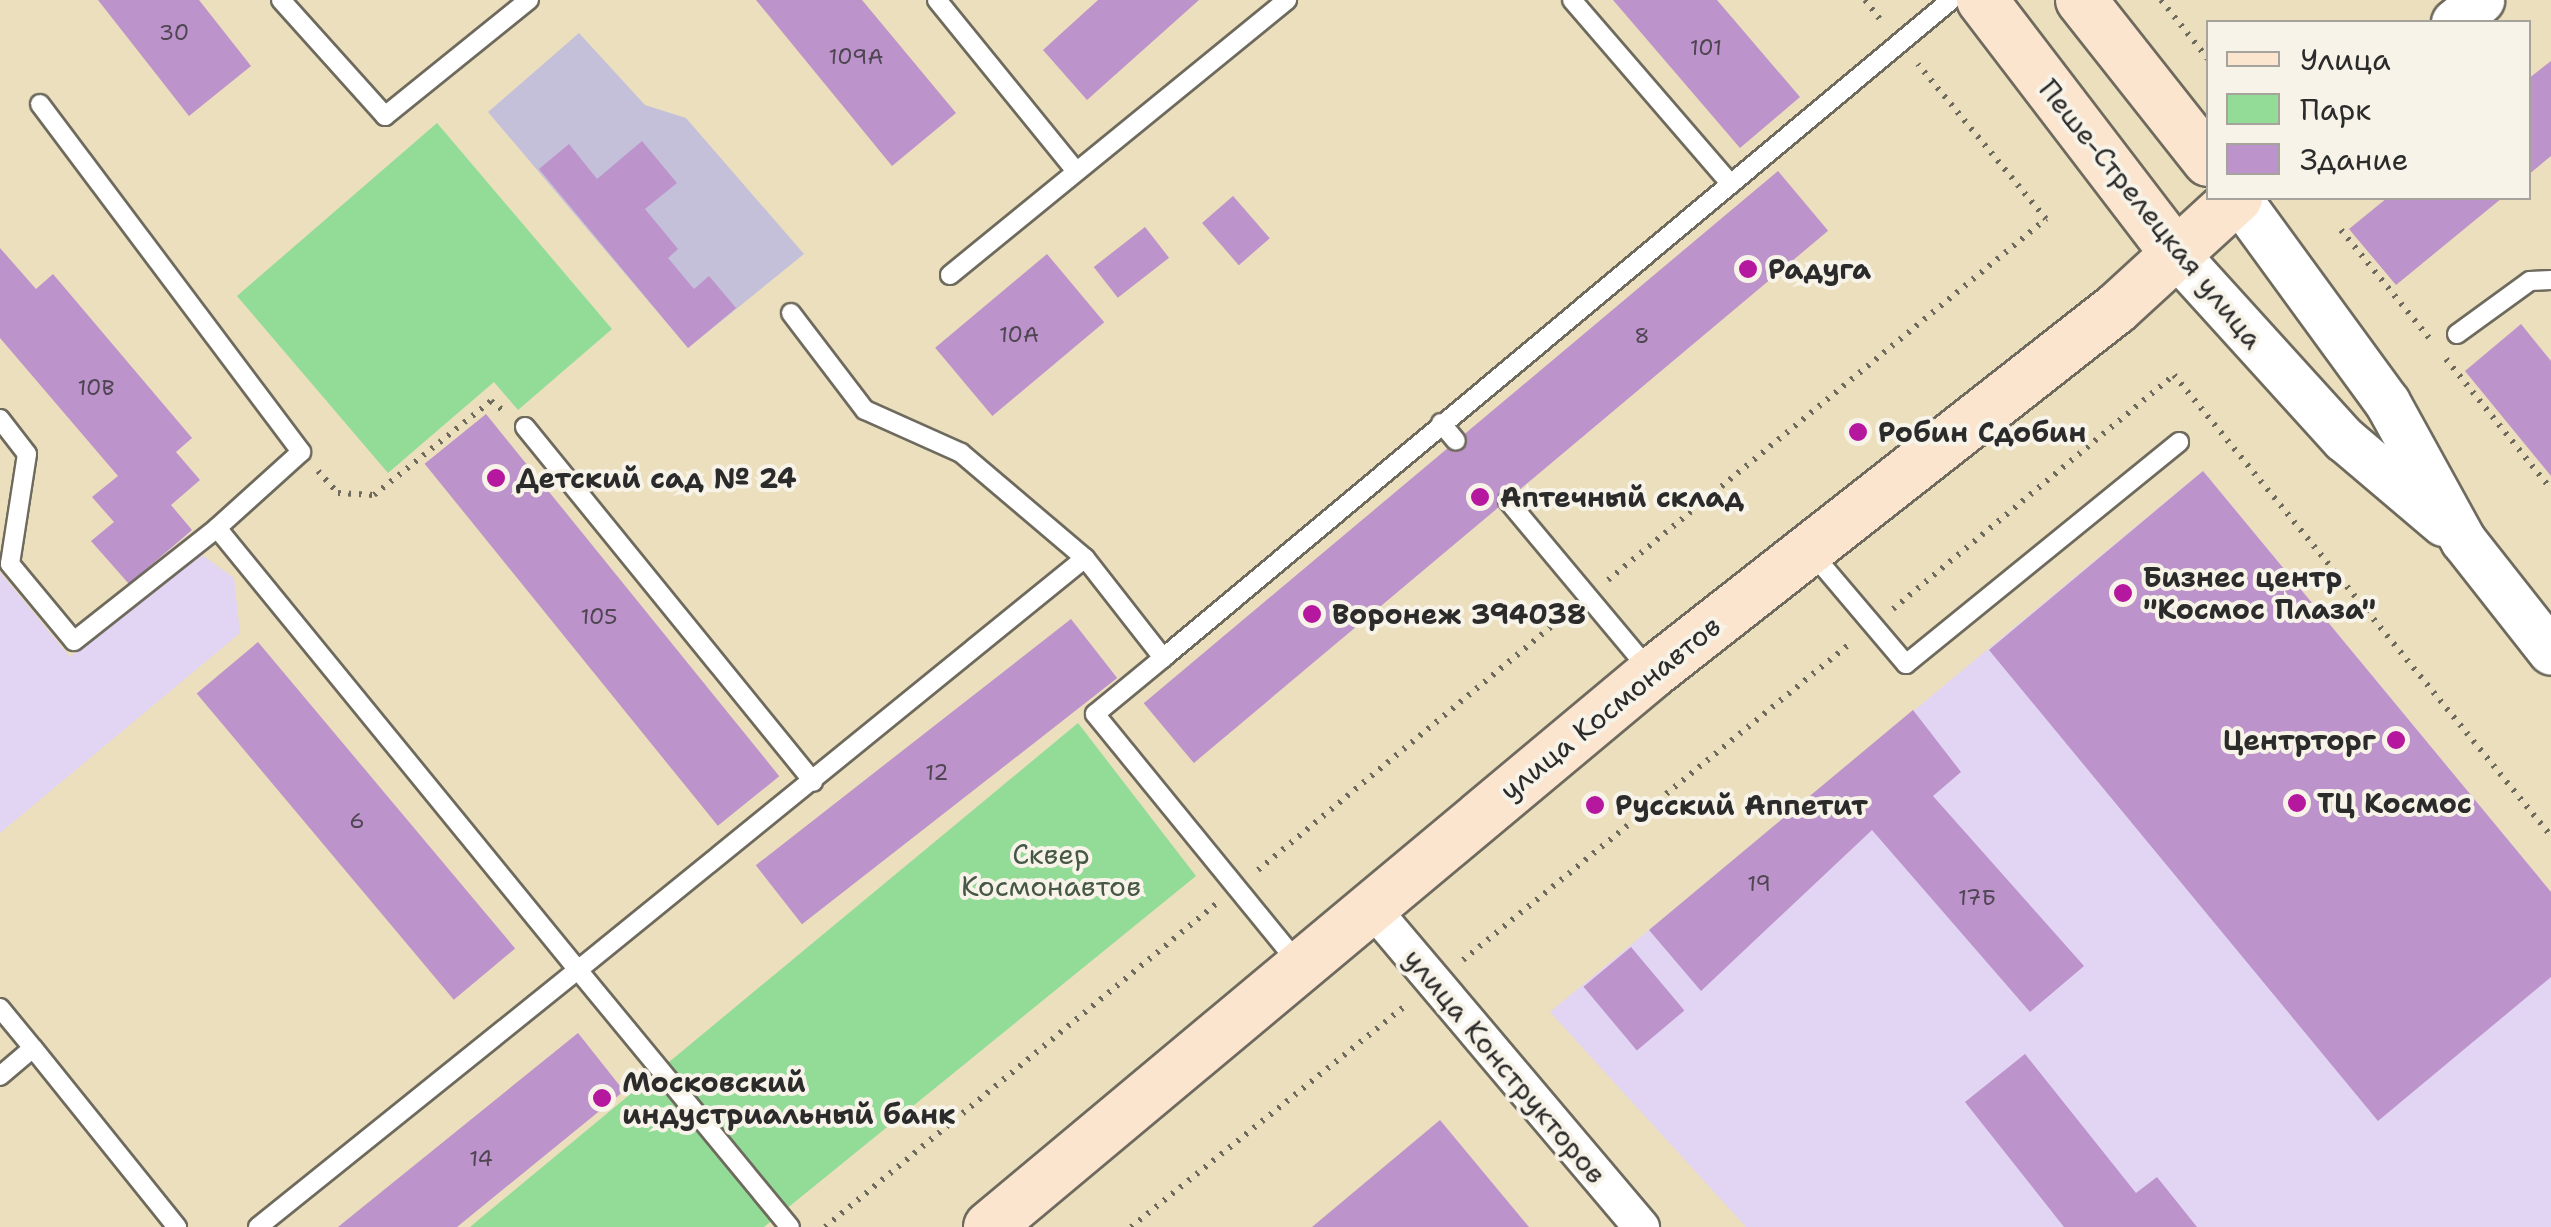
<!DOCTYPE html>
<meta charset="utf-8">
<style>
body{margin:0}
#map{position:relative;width:2551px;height:1227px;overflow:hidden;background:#ebdfbd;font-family:"Shantell Sans",sans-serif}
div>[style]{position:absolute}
.built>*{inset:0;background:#e2d4f3}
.industrial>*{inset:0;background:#c5c0da}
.green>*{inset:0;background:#92dc98}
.building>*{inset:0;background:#bc93ca;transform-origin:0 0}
.path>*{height:6px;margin-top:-3px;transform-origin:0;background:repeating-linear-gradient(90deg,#6e6a5e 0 2.5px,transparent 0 10.5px)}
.roads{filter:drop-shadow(2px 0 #6e6a5e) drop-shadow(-2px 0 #6e6a5e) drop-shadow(0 2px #6e6a5e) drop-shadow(0 -2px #6e6a5e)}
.service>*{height:18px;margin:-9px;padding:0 9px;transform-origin:9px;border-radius:9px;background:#fff}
.minor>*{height:35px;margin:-17.5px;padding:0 17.5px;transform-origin:17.5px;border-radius:17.5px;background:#fff}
.tertiary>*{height:45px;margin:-22.5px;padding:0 22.5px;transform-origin:22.5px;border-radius:22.5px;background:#fff}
.secondary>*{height:50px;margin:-25px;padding:0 25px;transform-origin:25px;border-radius:25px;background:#fce5cf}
.dots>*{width:28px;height:28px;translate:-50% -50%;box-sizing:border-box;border:5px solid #f7f3e8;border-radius:50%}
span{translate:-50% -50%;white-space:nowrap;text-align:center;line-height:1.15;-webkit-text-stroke:8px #f7f3e8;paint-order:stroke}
.number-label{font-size:22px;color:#4f4553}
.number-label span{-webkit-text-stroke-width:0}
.street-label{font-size:28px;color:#2b2b2b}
.poi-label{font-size:28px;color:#2b2b2b;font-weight:700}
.left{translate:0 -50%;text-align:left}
.right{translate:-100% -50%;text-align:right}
.park-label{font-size:28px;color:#455746}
.legend{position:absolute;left:2206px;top:20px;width:325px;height:180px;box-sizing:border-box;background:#f7f3e8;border:2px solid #a5a39c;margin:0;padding:12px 18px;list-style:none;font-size:30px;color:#2b2b2b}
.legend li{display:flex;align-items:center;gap:20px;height:50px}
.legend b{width:50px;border:2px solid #a5a39c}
</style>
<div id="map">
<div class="built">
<div style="clip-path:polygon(2203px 471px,2551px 892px,2551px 1227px,1746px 1227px,1550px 1012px)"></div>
<div style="clip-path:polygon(202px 555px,234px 578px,240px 633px,0 833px,0 572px,70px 657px)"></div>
</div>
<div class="industrial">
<div style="clip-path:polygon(579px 33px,645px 105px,686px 118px,804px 254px,688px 348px,488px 112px)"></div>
</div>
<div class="green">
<div style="clip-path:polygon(437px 123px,612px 329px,518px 410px,494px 382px,388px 473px,237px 296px)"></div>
<div style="clip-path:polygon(1078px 723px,1196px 876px,764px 1227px,470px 1227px)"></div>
</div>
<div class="building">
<div style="clip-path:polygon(98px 0,199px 0,251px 66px,189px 116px)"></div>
<div style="clip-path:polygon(756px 0,862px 0,956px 113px,892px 166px)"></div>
<div style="clip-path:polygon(1098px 0,1199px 0,1087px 100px,1043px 50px)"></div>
<div style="clip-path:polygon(1613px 0,1717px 0,1800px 97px,1740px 148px)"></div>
<div style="clip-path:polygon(2551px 61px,2551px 156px,2528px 175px,2528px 79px)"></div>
<div style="clip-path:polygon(642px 141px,677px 183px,645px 209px,678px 249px,668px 258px,694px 289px,709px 276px,736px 308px,688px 348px,539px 169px,569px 144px,597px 179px)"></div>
<div style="left:1778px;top:171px;width:78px;height:828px;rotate:50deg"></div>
<div style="left:1233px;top:196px;width:56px;height:41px;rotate:49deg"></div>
<div style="clip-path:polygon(2387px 198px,2502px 198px,2396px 285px,2349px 229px)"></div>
<div style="left:1145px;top:227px;width:39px;height:65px;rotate:52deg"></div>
<div style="clip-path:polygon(0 248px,36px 289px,53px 274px,192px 438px,176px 452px,200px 480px,171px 505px,192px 530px,129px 584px,91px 541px,114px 522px,92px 497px,118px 476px,0 338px)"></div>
<div style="left:1047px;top:254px;width:89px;height:146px;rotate:50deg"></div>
<div style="clip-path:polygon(2521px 324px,2551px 361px,2551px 476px,2465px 371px)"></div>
<div style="left:486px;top:414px;width:466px;height:79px;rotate:51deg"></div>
<div style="clip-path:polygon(2203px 471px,2551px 892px,2551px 977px,2378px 1121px,1989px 650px)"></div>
<div style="left:1071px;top:619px;width:75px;height:400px;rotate:52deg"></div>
<div style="left:258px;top:642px;width:400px;height:80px;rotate:50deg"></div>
<div style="clip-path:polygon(1913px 710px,1961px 772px,1933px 796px,2084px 966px,2030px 1012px,1872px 830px,1701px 991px,1649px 930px)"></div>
<div style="left:1631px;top:947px;width:83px;height:62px;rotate:50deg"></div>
<div style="clip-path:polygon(578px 1033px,624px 1091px,457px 1227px,338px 1227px)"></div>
<div style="clip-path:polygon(2025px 1054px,2136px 1193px,2157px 1177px,2197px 1227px,2064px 1227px,1965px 1102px)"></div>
<div style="clip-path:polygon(1440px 1120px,1529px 1227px,1312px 1227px)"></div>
</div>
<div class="path">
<div style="left:1865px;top:0;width:31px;rotate:52deg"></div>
<div style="left:2161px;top:0;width:75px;rotate:51.5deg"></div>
<div style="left:2341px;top:230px;width:139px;rotate:50.8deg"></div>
<div style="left:2446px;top:359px;width:167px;rotate:51.1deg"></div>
<div style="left:318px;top:471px;width:30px;rotate:48deg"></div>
<div style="left:338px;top:493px;width:36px;rotate:3deg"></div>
<div style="left:374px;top:495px;width:150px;rotate:-38.8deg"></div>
<div style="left:491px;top:401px;width:16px;rotate:38deg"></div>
<div style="left:1608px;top:580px;width:568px;rotate:-39.5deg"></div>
<div style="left:2046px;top:219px;width:201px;rotate:-129.6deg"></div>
<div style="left:1893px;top:609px;width:366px;rotate:-39.8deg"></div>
<div style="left:2174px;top:375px;width:596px;rotate:50.72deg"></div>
<div style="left:1258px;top:870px;width:403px;rotate:-39.7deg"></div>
<div style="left:1463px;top:960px;width:502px;rotate:-39.27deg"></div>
<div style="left:825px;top:1227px;width:509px;rotate:-39.57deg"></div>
<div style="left:1131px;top:1227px;width:353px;rotate:-38.9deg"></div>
</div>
<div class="roads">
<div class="service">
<div style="left:281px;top:0;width:156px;rotate:48.1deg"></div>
<div style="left:385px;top:116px;width:185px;rotate:-38.9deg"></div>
<div style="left:937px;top:0;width:219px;rotate:50.9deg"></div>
<div style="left:1572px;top:0;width:243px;rotate:49.2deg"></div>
<div style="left:40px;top:104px;width:435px;rotate:53.1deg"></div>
<div style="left:301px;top:452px;width:113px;rotate:137.9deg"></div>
<div style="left:950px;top:275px;width:435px;rotate:-39.2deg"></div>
<div style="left:791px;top:313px;width:122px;rotate:52.7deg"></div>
<div style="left:865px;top:410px;width:105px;rotate:24.1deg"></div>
<div style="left:961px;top:453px;width:162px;rotate:40.3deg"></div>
<div style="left:1085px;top:558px;width:127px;rotate:52deg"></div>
<div style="left:1163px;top:658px;width:88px;rotate:140.5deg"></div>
<div style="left:1095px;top:714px;width:323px;rotate:50.8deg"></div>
<div style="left:2457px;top:334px;width:90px;rotate:-36deg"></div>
<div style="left:2530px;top:281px;width:21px;rotate:-3deg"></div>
<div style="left:0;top:419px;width:44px;rotate:52.4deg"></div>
<div style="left:27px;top:454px;width:111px;rotate:98.8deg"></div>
<div style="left:10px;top:564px;width:100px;rotate:50.3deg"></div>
<div style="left:74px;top:641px;width:182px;rotate:-38.3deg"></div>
<div style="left:217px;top:528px;width:571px;rotate:50.76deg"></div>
<div style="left:578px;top:970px;width:653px;rotate:-39.1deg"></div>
<div style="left:1441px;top:423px;width:23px;rotate:50deg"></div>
<div style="left:525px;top:427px;width:457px;rotate:50.9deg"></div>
<div style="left:1508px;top:501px;width:224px;rotate:50.1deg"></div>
<div style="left:1811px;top:552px;width:147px;rotate:49.7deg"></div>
<div style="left:1906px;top:664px;width:352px;rotate:-39.1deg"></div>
<div style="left:1163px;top:658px;width:1027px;rotate:-39.86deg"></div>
<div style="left:0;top:1008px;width:52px;rotate:50.5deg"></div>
<div style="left:0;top:1076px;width:43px;rotate:-40.3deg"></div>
<div style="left:33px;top:1048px;width:230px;rotate:51.2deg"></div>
<div style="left:258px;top:1227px;width:410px;rotate:-38.8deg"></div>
<div style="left:578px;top:970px;width:333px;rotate:50.5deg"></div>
</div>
<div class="minor">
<div style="left:1370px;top:906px;width:420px;rotate:49.8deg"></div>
</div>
<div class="tertiary">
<div style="left:2454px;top:22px;width:35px;rotate:-39deg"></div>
<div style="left:2238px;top:198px;width:253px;rotate:53.9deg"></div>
<div style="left:2387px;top:402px;width:158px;rotate:61.2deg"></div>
<div style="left:2463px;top:540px;width:142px;rotate:51.8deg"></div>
<div style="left:2176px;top:254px;width:250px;rotate:47.8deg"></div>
<div style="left:2344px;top:439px;width:130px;rotate:40.3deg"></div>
</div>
<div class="secondary">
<div style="left:1982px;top:0;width:320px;rotate:52.6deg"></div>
<div style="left:2081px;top:0;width:205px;rotate:51.7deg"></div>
<div style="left:989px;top:1227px;width:864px;rotate:-39.88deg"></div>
<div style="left:1652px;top:673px;width:591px;rotate:-38.13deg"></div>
<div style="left:2117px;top:308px;width:163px;rotate:-42.5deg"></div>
</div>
</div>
<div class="dots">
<div style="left:1748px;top:269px;background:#b5179e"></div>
<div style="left:1858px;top:432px;background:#b5179e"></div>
<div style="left:496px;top:478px;background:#b5179e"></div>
<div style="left:1480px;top:497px;background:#b5179e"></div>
<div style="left:2123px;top:593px;background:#b5179e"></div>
<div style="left:1312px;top:614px;background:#b5179e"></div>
<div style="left:2396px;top:740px;background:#b5179e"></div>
<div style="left:2297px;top:803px;background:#b5179e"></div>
<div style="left:1595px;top:805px;background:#b5179e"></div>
<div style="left:602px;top:1098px;background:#b5179e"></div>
</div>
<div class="number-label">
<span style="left:174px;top:33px">30</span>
<span style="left:1706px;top:48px">101</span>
<span style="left:856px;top:57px">109А</span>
<span style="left:1019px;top:335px">10А</span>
<span style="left:1642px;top:336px">8</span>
<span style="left:96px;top:388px">10В</span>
<span style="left:599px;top:617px">105</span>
<span style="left:937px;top:773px">12</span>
<span style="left:357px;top:821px">6</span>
<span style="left:1759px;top:884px">19</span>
<span style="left:1977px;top:898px">17Б</span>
<span style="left:481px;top:1159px">14</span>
</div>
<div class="street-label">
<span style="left:2151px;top:214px;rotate:51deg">Пеше-Стрелецкая улица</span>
<span style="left:1610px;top:708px;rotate:-39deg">улица Космонавтов</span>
<span style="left:1505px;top:1066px;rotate:50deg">улица Конструкторов</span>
</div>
<div class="poi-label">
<span class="left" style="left:1768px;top:269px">Радуга</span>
<span class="left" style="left:1878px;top:432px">Робин Сдобин</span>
<span class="left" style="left:516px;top:478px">Детский сад № 24</span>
<span class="left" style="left:1500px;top:497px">Аптечный склад</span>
<span class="left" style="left:2143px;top:593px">Бизнес центр<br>"Космос Плаза"</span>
<span class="left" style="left:1332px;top:614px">Воронеж 394038</span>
<span class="right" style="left:2376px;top:740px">Центрторг</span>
<span class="left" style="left:2317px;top:803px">ТЦ Космос</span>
<span class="left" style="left:1615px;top:805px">Русский Аппетит</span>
<span class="left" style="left:622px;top:1098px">Московский<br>индустриальный банк</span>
</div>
<div class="park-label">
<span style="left:1051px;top:870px">Сквер<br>Космонавтов</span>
</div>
<ul class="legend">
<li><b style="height:12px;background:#fce5cf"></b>Улица</li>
<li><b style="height:28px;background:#92dc98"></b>Парк</li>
<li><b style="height:28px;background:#bc93ca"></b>Здание</li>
</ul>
</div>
